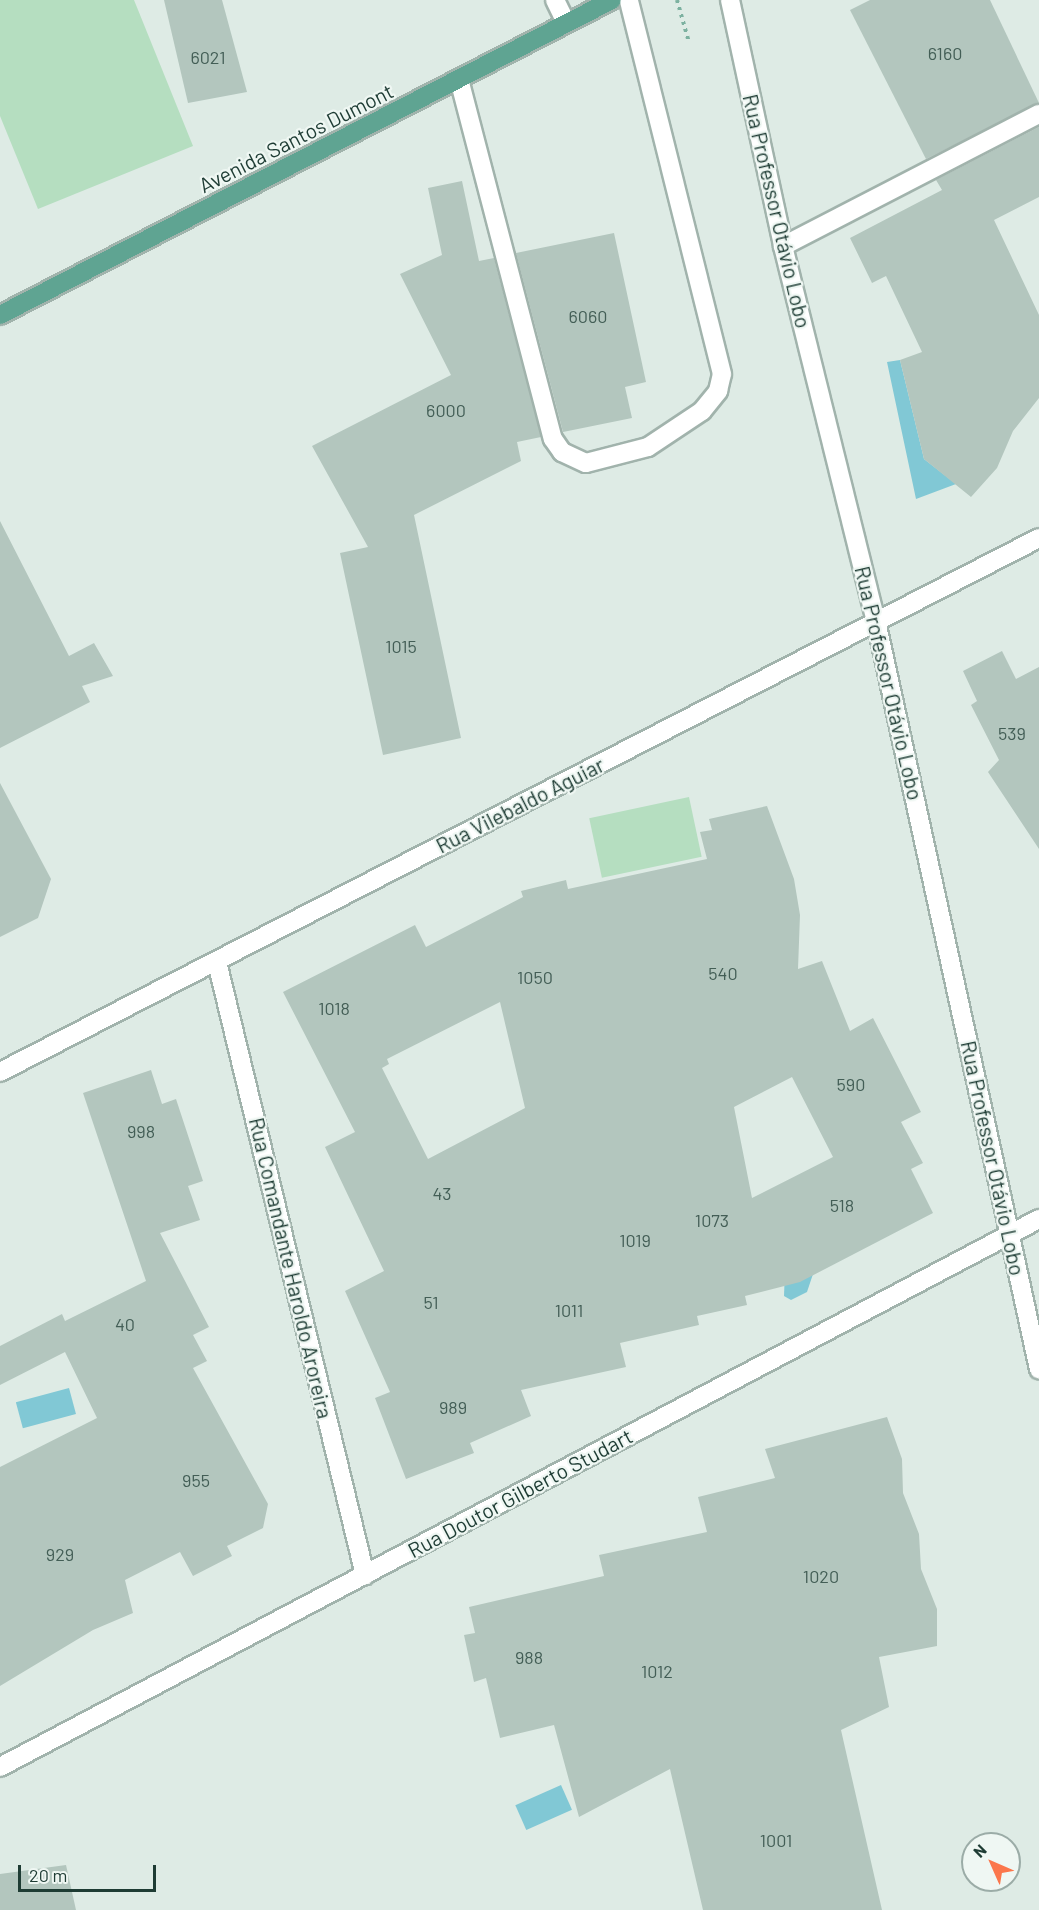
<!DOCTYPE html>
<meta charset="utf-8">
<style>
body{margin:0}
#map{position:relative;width:1039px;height:1910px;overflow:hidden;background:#deebe5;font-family:Barlow,sans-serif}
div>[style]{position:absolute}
.green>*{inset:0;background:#b5dec0;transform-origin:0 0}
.water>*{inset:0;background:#81c8d5;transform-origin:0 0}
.building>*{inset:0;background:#b3c6be}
.path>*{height:4px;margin-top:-2px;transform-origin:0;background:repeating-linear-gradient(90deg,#7cb1a0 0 3px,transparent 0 7.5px)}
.roads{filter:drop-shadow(2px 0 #a1b3ac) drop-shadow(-2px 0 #a1b3ac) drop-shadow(0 2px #a1b3ac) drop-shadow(0 -2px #a1b3ac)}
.service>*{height:18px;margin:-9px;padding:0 9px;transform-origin:9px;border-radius:9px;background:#fff}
.minor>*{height:18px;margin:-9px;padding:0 9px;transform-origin:9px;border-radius:9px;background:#fff}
.primary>*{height:18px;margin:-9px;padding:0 9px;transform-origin:9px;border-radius:9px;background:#5fa492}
span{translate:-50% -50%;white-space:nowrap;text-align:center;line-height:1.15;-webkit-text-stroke:4.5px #eff7f3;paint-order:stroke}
.number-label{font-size:18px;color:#435e56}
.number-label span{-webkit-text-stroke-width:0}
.street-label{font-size:21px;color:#1e3c34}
.north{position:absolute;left:961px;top:1832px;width:60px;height:60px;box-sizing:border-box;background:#eff7f3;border:2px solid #9baca7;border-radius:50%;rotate:315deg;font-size:16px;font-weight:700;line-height:24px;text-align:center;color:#1e3c34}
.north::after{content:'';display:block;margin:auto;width:21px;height:27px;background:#fb774c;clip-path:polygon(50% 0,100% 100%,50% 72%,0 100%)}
.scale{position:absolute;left:18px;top:1865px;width:138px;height:27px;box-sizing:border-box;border:3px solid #1e3c34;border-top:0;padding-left:8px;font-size:18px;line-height:21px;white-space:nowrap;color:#1e3c34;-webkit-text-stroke:4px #eff7f3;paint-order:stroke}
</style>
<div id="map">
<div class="green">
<div style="clip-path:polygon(0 0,134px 0,193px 146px,38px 209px,0 116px)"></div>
<div style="left:689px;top:797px;width:61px;height:102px;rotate:78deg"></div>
</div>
<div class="water">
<div style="clip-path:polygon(900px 360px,924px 459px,956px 484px,916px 499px,887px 362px)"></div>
<div style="clip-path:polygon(786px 1243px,816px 1265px,807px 1292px,791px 1300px,784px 1296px)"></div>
<div style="left:69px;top:1388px;width:27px;height:55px;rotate:75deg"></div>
<div style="left:561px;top:1785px;width:27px;height:50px;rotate:66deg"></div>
</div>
<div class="building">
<div style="clip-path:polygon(164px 0,222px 0,247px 92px,188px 103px)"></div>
<div style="clip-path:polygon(870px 0,990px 0,1039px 103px,926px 159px,850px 10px)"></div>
<div style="clip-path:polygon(1039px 127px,1039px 197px,994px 220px,1039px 315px,1039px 398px,1013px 431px,997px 468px,971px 497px,924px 459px,900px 360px,922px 352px,886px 276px,872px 283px,850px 238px,942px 190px,936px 180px)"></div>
<div style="clip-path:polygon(462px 181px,479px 261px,494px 258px,541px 437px,517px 442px,521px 461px,414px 515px,461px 738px,383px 755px,340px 553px,368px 547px,312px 446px,451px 375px,400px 274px,442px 255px,428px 188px)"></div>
<div style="clip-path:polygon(614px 233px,646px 382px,625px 387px,632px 418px,563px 432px,516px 253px)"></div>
<div style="clip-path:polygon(0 521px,69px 656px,94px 643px,113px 676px,82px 686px,90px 702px,0 748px)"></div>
<div style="clip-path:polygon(1002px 651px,1016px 679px,1039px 667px,1039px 849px,988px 772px,999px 760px,971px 705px,977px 701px,963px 671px)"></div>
<div style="clip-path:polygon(0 783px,51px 879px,38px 918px,0 937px)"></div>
<div style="clip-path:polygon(evenodd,767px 806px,794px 879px,800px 915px,798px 969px,822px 961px,850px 1031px,873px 1018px,921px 1112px,901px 1122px,923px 1163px,911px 1169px,933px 1213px,800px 1282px,745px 1296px,747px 1305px,697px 1316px,699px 1325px,620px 1343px,626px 1367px,521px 1390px,531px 1416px,470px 1443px,474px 1453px,406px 1479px,375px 1398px,390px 1392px,345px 1291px,384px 1271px,325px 1147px,355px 1132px,283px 992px,415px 925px,426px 947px,523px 897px,521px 891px,566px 880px,568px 889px,707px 859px,700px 832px,712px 830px,709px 819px,767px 806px,500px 1002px,525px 1108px,428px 1159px,382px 1068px,389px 1064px,387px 1059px,500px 1002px,767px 806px,792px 1077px,833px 1157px,752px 1198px,734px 1107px,792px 1077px)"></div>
<div style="clip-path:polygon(151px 1070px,162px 1104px,176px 1099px,203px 1181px,188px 1186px,200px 1220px,160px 1233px,209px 1327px,193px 1335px,207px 1361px,193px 1368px,268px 1504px,263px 1528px,227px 1546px,232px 1556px,193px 1576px,180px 1552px,125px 1580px,133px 1613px,93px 1630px,0 1686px,0 1467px,97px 1418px,65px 1352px,0 1385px,0 1346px,62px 1314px,65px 1321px,146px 1281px,83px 1093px)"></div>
<div style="clip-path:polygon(887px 1417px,902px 1459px,903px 1493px,919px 1534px,921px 1569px,937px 1609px,937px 1646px,879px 1657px,889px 1707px,841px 1730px,882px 1910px,703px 1910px,670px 1769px,579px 1817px,554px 1725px,500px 1738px,486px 1678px,474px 1682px,464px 1635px,475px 1633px,469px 1607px,604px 1576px,599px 1555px,707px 1532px,698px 1497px,775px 1478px,765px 1449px)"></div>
<div style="clip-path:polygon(66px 1865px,76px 1910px,0 1910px,0 1874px)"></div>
</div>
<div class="path">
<div style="left:677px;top:0;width:41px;rotate:74.2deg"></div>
</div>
<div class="roads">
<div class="service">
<div style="left:555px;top:0;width:25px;rotate:64deg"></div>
<div style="left:459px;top:79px;width:372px;rotate:75.4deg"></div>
<div style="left:553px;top:439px;width:16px;rotate:55deg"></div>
<div style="left:562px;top:452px;width:26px;rotate:25deg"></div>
<div style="left:586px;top:463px;width:64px;rotate:-14.5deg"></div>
<div style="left:648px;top:447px;width:65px;rotate:-33.7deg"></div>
<div style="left:702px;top:411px;width:26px;rotate:-51deg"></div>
<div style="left:718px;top:391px;width:17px;rotate:-77deg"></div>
<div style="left:722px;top:374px;width:385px;rotate:-104deg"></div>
<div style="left:783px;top:246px;width:288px;rotate:-27.3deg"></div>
</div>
<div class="minor">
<div style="left:730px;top:0;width:252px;rotate:77.8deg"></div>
<div style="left:783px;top:246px;width:386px;rotate:76.1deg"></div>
<div style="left:876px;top:621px;width:766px;rotate:77.71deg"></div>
<div style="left:217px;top:962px;width:631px;rotate:76.43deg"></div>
<div style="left:0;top:1072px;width:1168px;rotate:-27.2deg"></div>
<div style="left:0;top:1767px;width:1175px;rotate:-27.81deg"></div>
</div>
<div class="primary">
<div style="left:0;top:315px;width:688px;rotate:-27.24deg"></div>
</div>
</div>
<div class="number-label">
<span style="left:945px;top:53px">6160</span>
<span style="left:208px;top:57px">6021</span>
<span style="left:588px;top:316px">6060</span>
<span style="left:446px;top:410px">6000</span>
<span style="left:401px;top:646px">1015</span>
<span style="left:1012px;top:733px">539</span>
<span style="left:723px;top:973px">540</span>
<span style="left:535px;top:977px">1050</span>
<span style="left:334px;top:1008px">1018</span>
<span style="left:851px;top:1084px">590</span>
<span style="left:141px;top:1131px">998</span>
<span style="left:442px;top:1193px">43</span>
<span style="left:842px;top:1205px">518</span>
<span style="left:712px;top:1220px">1073</span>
<span style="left:635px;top:1240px">1019</span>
<span style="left:431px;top:1302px">51</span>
<span style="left:569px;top:1310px">1011</span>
<span style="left:125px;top:1324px">40</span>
<span style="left:453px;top:1407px">989</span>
<span style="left:196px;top:1480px">955</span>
<span style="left:60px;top:1554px">929</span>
<span style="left:821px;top:1576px">1020</span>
<span style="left:529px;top:1657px">988</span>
<span style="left:657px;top:1671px">1012</span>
<span style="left:776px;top:1840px">1001</span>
</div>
<div class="street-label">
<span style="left:296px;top:138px;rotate:-27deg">Avenida Santos Dumont</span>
<span style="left:777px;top:211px;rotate:77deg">Rua Professor Otávio Lobo</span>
<span style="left:889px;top:683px;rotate:77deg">Rua Professor Otávio Lobo</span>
<span style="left:520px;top:805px;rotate:-27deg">Rua Vilebaldo Aguiar</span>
<span style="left:993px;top:1158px;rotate:78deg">Rua Professor Otávio Lobo</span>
<span style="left:291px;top:1268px;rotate:77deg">Rua Comandante Haroldo Aroreira</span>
<span style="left:520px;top:1493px;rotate:-28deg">Rua Doutor Gilberto Studart</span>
</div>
<div class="north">N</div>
<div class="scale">20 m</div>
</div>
